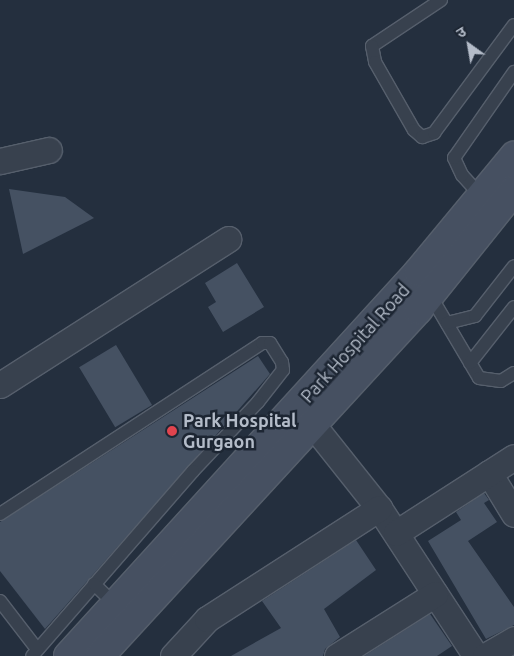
<!DOCTYPE html>
<meta charset="utf-8">
<style>
body{margin:0}
#map{position:relative;width:514px;height:656px;overflow:hidden;background:#242f3e;font-family:Ubuntu,"Noto Sans Devanagari",sans-serif}
div>[style]{position:absolute}
.building>*{inset:0;background:#455162;transform-origin:0 0}
.roads{filter:drop-shadow(1px 0 #565f6c) drop-shadow(-1px 0 #565f6c) drop-shadow(0 1px #565f6c) drop-shadow(0 -1px #565f6c)}
.lane>*{height:12px;margin:-6px;padding:0 6px;transform-origin:6px;border-radius:6px;background:#38414e}
.street>*{height:25px;margin:-12.5px;padding:0 12.5px;transform-origin:12.5px;border-radius:12.5px;background:#38414e}
.secondary>*{height:28px;margin:-14px;padding:0 14px;transform-origin:14px;border-radius:14px;background:#465061}
.dots>*{width:14px;height:14px;translate:-50% -50%;box-sizing:border-box;border:2px solid #1d2633;border-radius:50%}
span{translate:-50% -50%;white-space:nowrap;text-align:center;line-height:1.15;-webkit-text-stroke:5px #1d2633;paint-order:stroke}
.street-label{font-size:18px;color:#b4bcc9}
.poi-label{font-size:18px;color:#b4bcc9;font-weight:700}
.left{translate:0 -50%;text-align:left}
.north{position:absolute;left:444px;top:20px;width:50px;height:50px;-webkit-text-stroke:4px #1d2633;paint-order:stroke;rotate:328deg;font-size:14px;font-weight:700;line-height:20px;text-align:center;color:#b4bcc9}
.north::after{content:'';display:block;margin:auto;width:18px;height:22px;background:#b4bcc9;clip-path:polygon(50% 0,100% 100%,50% 72%,0 100%)}
</style>
<div id="map">
<div class="building">
<div style="clip-path:polygon(9px 189px,65px 197px,94px 218px,23px 254px)"></div>
<div style="clip-path:polygon(237px 263px,264px 307px,223px 332px,208px 307px,216px 302px,205px 283px)"></div>
<div style="left:116px;top:345px;width:70px;height:43px;rotate:59deg"></div>
<div style="clip-path:polygon(258px 356px,270px 374px,45px 629px,0 571px,0 522px)"></div>
<div style="clip-path:polygon(484px 493px,489px 500px,484px 503px,497px 522px,468px 541px,514px 607px,514px 625px,486px 639px,428px 541px,461px 520px,456px 512px)"></div>
<div style="clip-path:polygon(356px 540px,376px 570px,324px 609px,340px 637px,325px 649px,323px 656px,231px 656px,281px 628px,262px 601px)"></div>
<div style="clip-path:polygon(430px 614px,452px 646px,437px 656px,364px 656px)"></div>
</div>
<div class="roads">
<div class="lane">
<div style="left:441px;top:0;width:83px;rotate:146.3deg"></div>
<div style="left:372px;top:46px;width:16px;rotate:79deg"></div>
<div style="left:375px;top:62px;width:78px;rotate:60.2deg"></div>
<div style="left:414px;top:130px;width:11px;rotate:41deg"></div>
<div style="left:422px;top:137px;width:13px;rotate:-18deg"></div>
<div style="left:434px;top:133px;width:134px;rotate:-53.5deg"></div>
<div style="left:481px;top:196px;width:28px;rotate:-132deg"></div>
<div style="left:462px;top:175px;width:19px;rotate:-115deg"></div>
<div style="left:454px;top:158px;width:105px;rotate:-55.1deg"></div>
<div style="left:430px;top:295px;width:96px;rotate:59.4deg"></div>
<div style="left:479px;top:378px;width:22px;rotate:8deg"></div>
<div style="left:501px;top:381px;width:15px;rotate:-32deg"></div>
<div style="left:447px;top:323px;width:29px;rotate:-14deg"></div>
<div style="left:475px;top:316px;width:63px;rotate:-52deg"></div>
<div style="left:470px;top:363px;width:71px;rotate:-51.8deg"></div>
<div style="left:0;top:514px;width:313px;rotate:-33.1deg"></div>
<div style="left:262px;top:343px;width:8px"></div>
<div style="left:270px;top:343px;width:22px;rotate:58deg"></div>
<div style="left:282px;top:362px;width:8px;rotate:83deg"></div>
<div style="left:283px;top:370px;width:41px;rotate:128deg"></div>
<div style="left:258px;top:402px;width:95px;rotate:133.3deg"></div>
<div style="left:193px;top:471px;width:245px;rotate:131deg"></div>
<div style="left:94px;top:584px;width:32px;rotate:44deg"></div>
<div style="left:0;top:601px;width:61px;rotate:52.4deg"></div>
</div>
<div class="street">
<div style="left:0;top:161px;width:50px;rotate:-12.7deg"></div>
<div style="left:0;top:385px;width:271px;rotate:-32.6deg"></div>
<div style="left:301px;top:410px;width:125px;rotate:51.5deg"></div>
<div style="left:379px;top:508px;width:177px;rotate:56.8deg"></div>
<div style="left:489px;top:473px;width:48px;rotate:58.6deg"></div>
<div style="left:396px;top:533px;width:140px;rotate:-32.8deg"></div>
<div style="left:173px;top:656px;width:50px;rotate:-47.4deg"></div>
<div style="left:207px;top:619px;width:205px;rotate:-32.8deg"></div>
<div style="left:337px;top:656px;width:116px;rotate:-32.3deg"></div>
<div style="left:485px;top:656px;width:34px;rotate:-30deg"></div>
</div>
<div class="secondary">
<div style="left:68px;top:656px;width:520px;rotate:-47.65deg"></div>
<div style="left:418px;top:272px;width:151px;rotate:-50.4deg"></div>
<div style="left:100px;top:656px;width:470px;rotate:-47.4deg"></div>
<div style="left:418px;top:310px;width:154px;rotate:-51.3deg"></div>
</div>
</div>
<div class="dots">
<div style="left:172px;top:431px;background:#e0444e"></div>
</div>
<div class="street-label">
<span style="left:355px;top:343px;rotate:-48deg">Park Hospital Road</span>
</div>
<div class="poi-label">
<span class="left" style="left:183px;top:431px">Park Hospital<br>Gurgaon</span>
</div>
<div class="north">उ</div>
</div>
